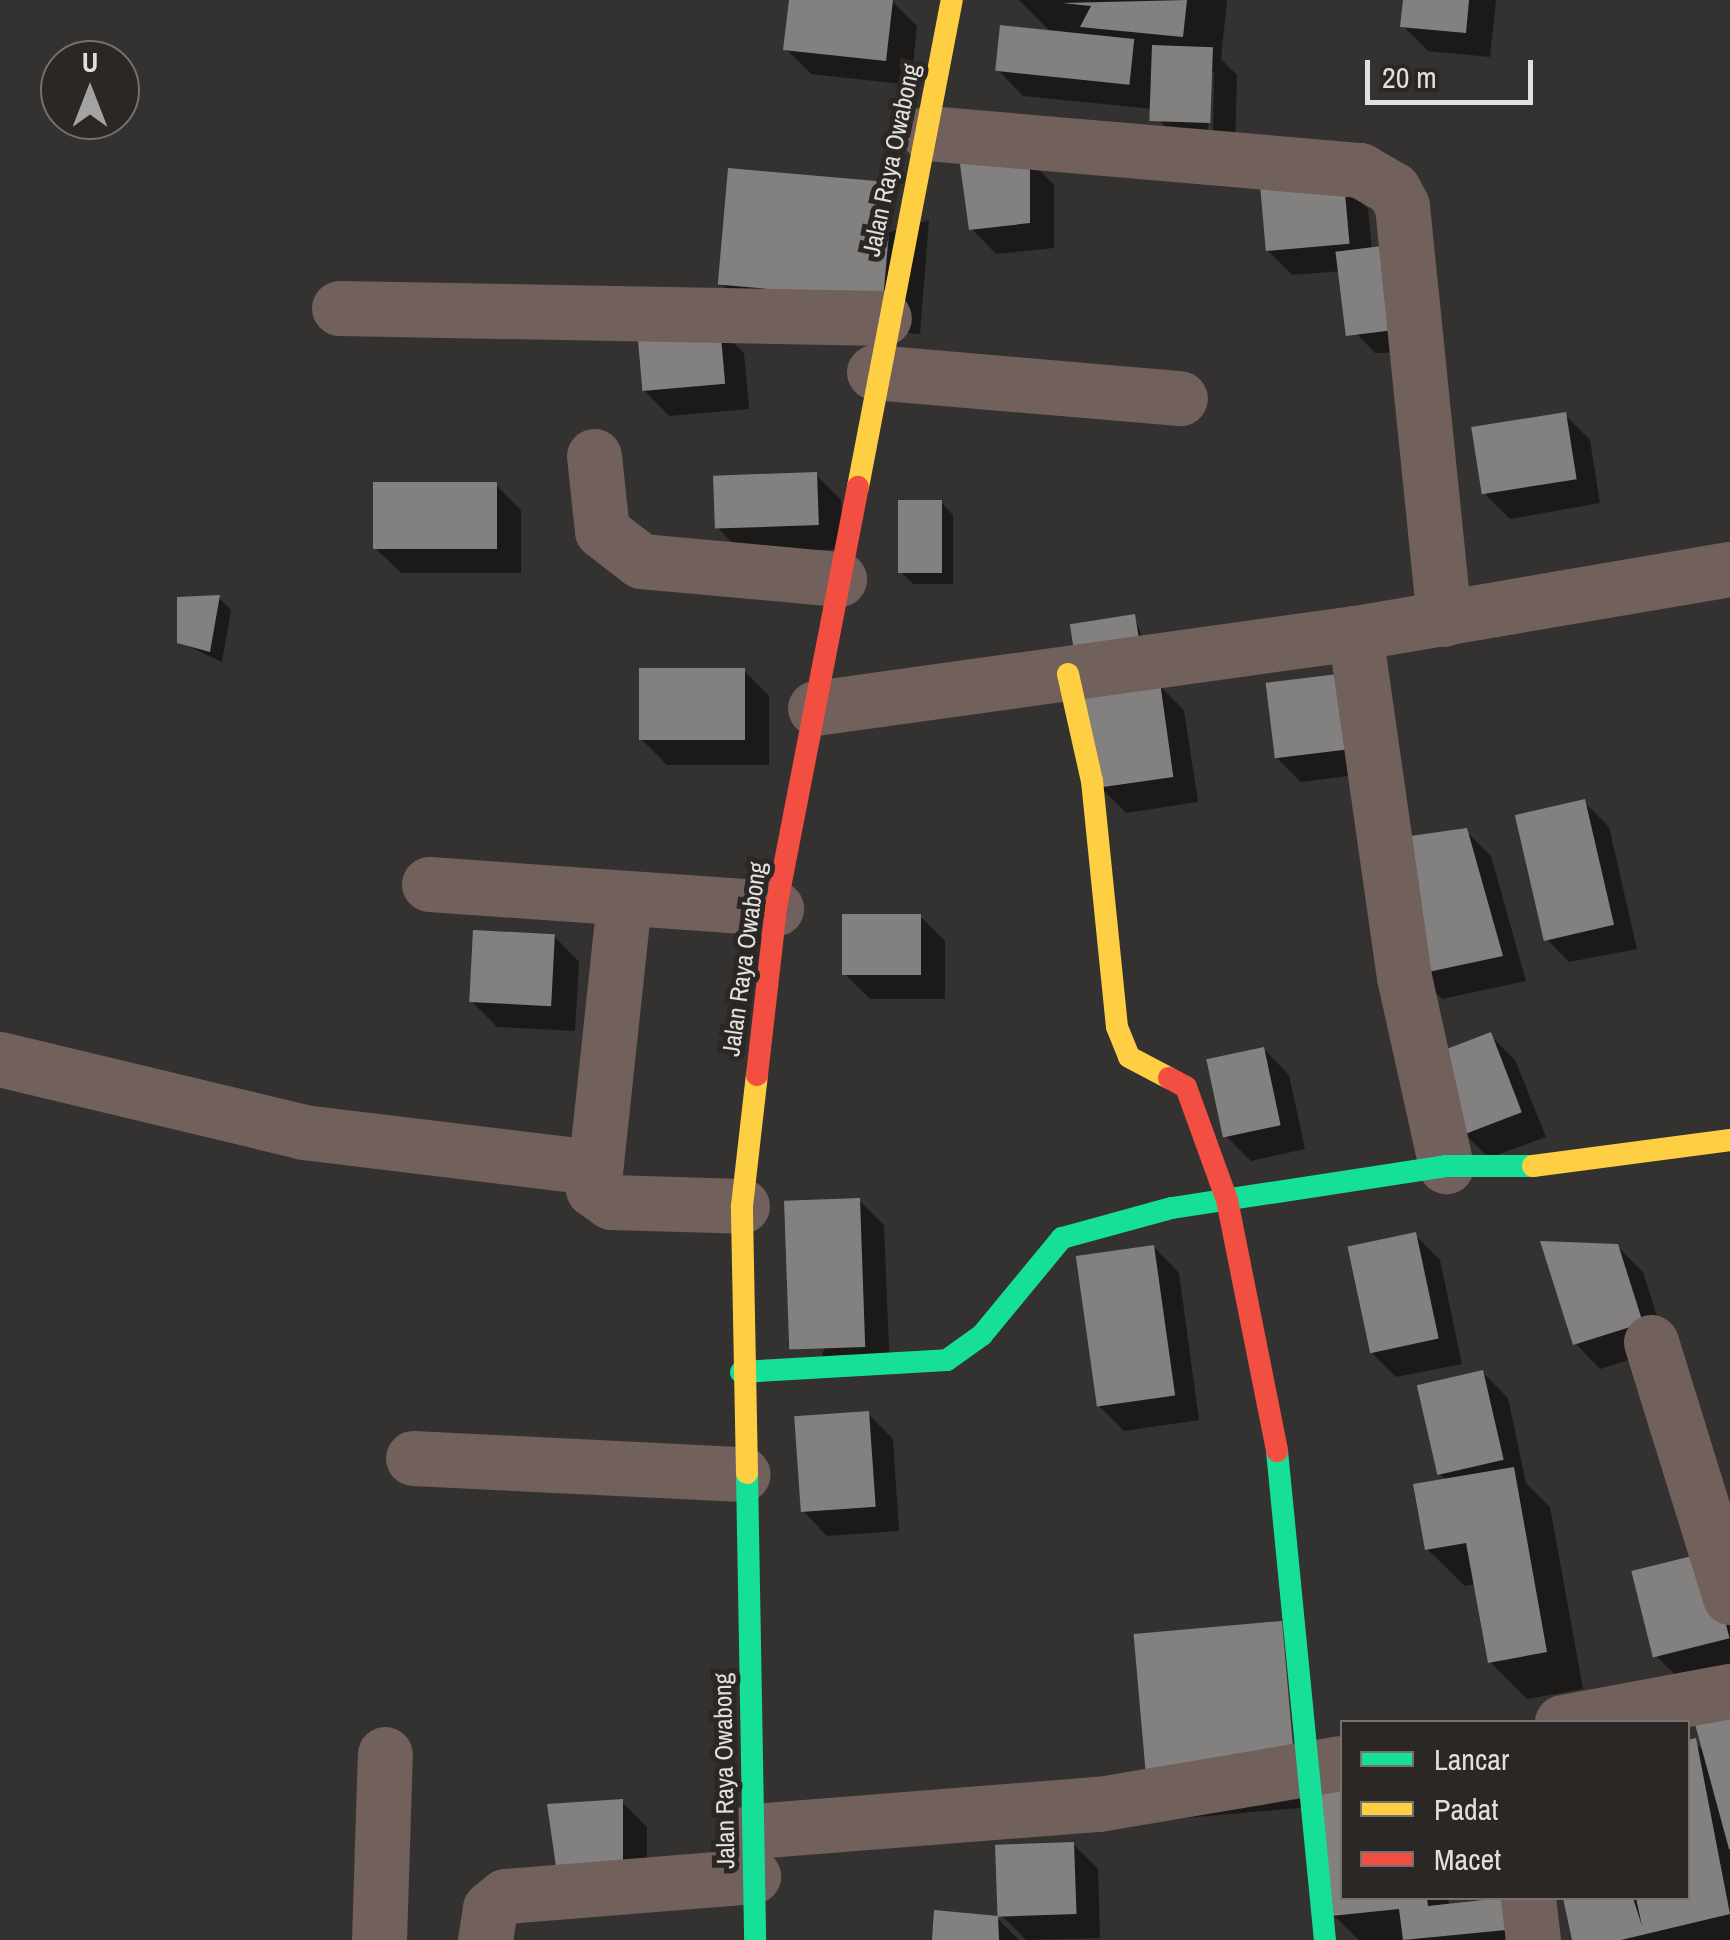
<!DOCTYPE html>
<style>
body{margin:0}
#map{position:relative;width:1730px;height:1940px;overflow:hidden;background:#343230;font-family:"Archivo Narrow",sans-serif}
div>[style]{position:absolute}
.shadow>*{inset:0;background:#0007}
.building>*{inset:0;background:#838180;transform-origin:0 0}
.street>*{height:55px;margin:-27.5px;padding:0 27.5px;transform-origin:27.5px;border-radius:27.5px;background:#71605b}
.fast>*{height:22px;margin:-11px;padding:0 11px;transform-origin:11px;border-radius:11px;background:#16e098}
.slow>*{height:22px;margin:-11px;padding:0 11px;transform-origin:11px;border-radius:11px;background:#ffcf43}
.jam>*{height:22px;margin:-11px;padding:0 11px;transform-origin:11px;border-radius:11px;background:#f24e42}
span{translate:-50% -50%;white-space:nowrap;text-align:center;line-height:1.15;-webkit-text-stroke:10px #2b2725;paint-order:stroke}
.street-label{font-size:25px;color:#e2e0df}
.legend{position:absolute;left:1340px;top:1720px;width:350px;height:180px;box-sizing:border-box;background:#2b2725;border:2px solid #74716f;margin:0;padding:12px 18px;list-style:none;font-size:30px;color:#e2e0df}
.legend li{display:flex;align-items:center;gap:20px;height:50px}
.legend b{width:50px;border:2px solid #74716f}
.north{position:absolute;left:40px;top:40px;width:100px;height:100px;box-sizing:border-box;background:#2b2725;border:2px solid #74716f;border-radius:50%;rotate:0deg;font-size:28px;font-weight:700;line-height:40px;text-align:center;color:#e2e0df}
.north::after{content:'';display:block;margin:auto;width:35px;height:45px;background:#a5a3a2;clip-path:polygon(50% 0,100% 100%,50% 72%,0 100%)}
.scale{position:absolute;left:1365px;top:60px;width:168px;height:45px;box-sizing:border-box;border:5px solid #e2e0df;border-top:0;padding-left:12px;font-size:30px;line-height:35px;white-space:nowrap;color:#e2e0df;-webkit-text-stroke:8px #2b2725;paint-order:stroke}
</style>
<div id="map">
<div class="shadow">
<div style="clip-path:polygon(791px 0,892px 1px,917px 26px,911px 85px,811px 74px,786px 49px)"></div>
<div style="clip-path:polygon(evenodd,1019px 0,1227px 0,1221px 59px,1237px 75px,1235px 147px,1178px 146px,1153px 109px,1023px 96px,998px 70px,1052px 33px,1019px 0,1209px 72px,1214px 72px,1213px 136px,1208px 136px,1209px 72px)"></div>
<div style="clip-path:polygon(1406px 0,1496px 0,1490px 57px,1428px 51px,1403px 26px)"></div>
<div style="clip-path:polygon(1029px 160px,1054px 185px,1054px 248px,996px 254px,971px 228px)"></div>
<div style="clip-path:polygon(1343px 184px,1368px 209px,1372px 250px,1432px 352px,1375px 353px,1350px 327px,1342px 271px,1292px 275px,1267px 250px)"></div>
<div style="clip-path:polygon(929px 220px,920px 334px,759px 321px,722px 284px)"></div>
<div style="clip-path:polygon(719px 328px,744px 353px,749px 409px,669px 416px,644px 390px)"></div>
<div style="clip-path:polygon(1565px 415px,1590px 440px,1600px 503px,1510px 519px,1485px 494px)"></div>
<div style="clip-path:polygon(816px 475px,841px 500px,843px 549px,742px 553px,717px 527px)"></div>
<div style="clip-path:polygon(496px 485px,521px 510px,521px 573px,401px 573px,375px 548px)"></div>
<div style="clip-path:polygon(941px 502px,953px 515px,953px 584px,913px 584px,901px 572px)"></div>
<div style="clip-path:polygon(219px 598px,231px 610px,222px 662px,179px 642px)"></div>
<div style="clip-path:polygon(1134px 616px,1152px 662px,1091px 672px)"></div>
<div style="clip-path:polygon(744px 671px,769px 696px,769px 765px,667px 765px,641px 739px)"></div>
<div style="clip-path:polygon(1268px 684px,1379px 772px,1301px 782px,1276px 757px)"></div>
<div style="clip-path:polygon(1159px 685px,1184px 710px,1198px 802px,1126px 813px,1100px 787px)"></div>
<div style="clip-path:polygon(1584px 802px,1609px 827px,1637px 949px,1569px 962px,1544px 936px)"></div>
<div style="clip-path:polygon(1466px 831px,1491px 856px,1526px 981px,1442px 999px,1416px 973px)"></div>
<div style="clip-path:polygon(920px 916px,945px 941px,945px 999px,870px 999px,845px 974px)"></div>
<div style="clip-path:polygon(554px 936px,579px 962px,575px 1031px,497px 1027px,471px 1001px)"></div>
<div style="clip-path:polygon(1490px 1035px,1515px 1060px,1546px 1137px,1489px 1158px,1464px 1133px)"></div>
<div style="clip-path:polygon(1264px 1049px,1289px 1075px,1305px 1149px,1251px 1161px,1226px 1136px)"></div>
<div style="clip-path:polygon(859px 1200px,884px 1225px,890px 1371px,818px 1374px)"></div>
<div style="clip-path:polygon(1415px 1235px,1440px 1260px,1462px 1364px,1396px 1377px,1371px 1352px)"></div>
<div style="clip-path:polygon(1617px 1246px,1643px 1272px,1667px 1348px,1600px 1369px,1575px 1343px)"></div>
<div style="clip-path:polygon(1154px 1247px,1179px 1273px,1199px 1420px,1124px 1431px,1099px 1406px)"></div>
<div style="clip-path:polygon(1482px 1372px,1508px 1398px,1526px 1483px,1550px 1507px,1583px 1689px,1527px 1699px,1490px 1662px,1476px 1584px,1465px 1586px,1427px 1549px,1447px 1481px,1438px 1472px)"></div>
<div style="clip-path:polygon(868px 1414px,893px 1439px,899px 1531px,827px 1536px,802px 1510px)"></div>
<div style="clip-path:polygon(1730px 1578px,1730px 1670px,1683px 1682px,1657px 1657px)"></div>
<div style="clip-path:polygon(1730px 1717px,1730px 1940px,1574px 1940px,1565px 1898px,1688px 1898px,1688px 1742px,1705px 1750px)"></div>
<div style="clip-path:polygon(1147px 1780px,1342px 1788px,1342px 1898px,1448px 1898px,1449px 1905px,1503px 1898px,1529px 1940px,1359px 1940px,1333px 1915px,1323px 1806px,1184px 1818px)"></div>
<div style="clip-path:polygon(622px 1802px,647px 1827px,647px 1895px,585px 1906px)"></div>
<div style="clip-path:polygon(1073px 1844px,1098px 1869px,1100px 1938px,1026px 1940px,1001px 1915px)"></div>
<div style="clip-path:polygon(997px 1918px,1019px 1940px,935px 1940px)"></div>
</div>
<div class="building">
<div style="clip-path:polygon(789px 0,893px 0,886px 61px,783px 50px)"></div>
<div style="clip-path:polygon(1187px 0,1183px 37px,1080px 27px,1091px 6px,1062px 3px)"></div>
<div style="clip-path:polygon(1403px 0,1469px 0,1466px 33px,1400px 27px)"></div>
<div style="left:1000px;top:25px;width:135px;height:46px;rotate:6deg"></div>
<div style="left:1152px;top:45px;width:61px;height:76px;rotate:2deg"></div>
<div style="clip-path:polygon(959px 157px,1030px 157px,1030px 223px,969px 230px)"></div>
<div style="left:728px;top:168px;width:166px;height:117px;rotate:5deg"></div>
<div style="left:1344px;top:181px;width:63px;height:84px;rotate:85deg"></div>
<div style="left:1398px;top:244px;width:85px;height:63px;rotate:83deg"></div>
<div style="left:720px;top:325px;width:59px;height:83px;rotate:85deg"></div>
<div style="left:1566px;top:412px;width:68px;height:96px;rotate:81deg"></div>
<div style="left:817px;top:472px;width:53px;height:104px;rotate:88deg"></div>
<div style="left:373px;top:482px;width:124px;height:67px"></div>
<div style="left:898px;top:500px;width:44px;height:73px"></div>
<div style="clip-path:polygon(220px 595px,210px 652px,177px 643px,177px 597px)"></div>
<div style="left:1135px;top:614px;width:37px;height:66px;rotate:81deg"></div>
<div style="left:639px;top:668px;width:106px;height:72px"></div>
<div style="left:1346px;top:673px;width:76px;height:81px;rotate:83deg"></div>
<div style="left:1160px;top:682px;width:96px;height:78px;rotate:82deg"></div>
<div style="left:1585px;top:799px;width:129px;height:72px;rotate:77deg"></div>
<div style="clip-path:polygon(1467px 828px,1503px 956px,1414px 975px,1389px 839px)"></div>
<div style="left:842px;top:914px;width:79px;height:61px"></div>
<div style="left:473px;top:930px;width:82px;height:72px;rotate:3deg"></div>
<div style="left:1491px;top:1032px;width:86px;height:65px;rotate:69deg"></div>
<div style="left:1264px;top:1047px;width:80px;height:59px;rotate:78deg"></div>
<div style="left:860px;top:1198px;width:149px;height:76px;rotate:88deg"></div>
<div style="left:1416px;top:1232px;width:109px;height:70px;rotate:78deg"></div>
<div style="clip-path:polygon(1540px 1241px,1618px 1244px,1643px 1323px,1573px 1345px)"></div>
<div style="left:1154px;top:1245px;width:152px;height:79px;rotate:82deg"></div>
<div style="left:1483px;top:1370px;width:92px;height:68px;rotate:77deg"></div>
<div style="left:869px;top:1411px;width:96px;height:75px;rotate:86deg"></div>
<div style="clip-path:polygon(1514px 1467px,1547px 1652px,1488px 1663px,1466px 1543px,1425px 1550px,1413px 1484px)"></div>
<div style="left:1708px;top:1552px;width:89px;height:79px;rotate:76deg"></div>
<div style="left:1282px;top:1621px;width:149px;height:149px;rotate:85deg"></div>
<div style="clip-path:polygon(1730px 1715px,1730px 1849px,1729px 1849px,1695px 1724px)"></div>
<div style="clip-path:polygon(1696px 1738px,1730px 1914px,1621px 1940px,1572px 1940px,1563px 1898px,1633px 1898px,1642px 1926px,1636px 1898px,1688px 1898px,1688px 1740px)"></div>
<div style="clip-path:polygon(1342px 1786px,1342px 1898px,1427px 1898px,1428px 1906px,1502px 1898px,1506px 1930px,1403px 1940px,1399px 1909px,1331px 1916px,1319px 1788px)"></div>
<div style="clip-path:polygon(623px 1799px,623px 1870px,558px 1881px,547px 1804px)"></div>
<div style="left:1074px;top:1842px;width:72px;height:79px;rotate:88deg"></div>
<div style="clip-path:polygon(934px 1910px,998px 1916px,999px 1940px,932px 1940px)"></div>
</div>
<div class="street">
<div style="left:928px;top:133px;width:434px;rotate:4.9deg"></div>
<div style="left:1360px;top:170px;width:38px;rotate:30deg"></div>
<div style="left:1393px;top:189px;width:19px;rotate:62deg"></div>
<div style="left:1402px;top:206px;width:415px;rotate:84.2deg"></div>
<div style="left:339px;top:308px;width:545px;rotate:1.05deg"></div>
<div style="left:874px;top:372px;width:307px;rotate:4.9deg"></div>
<div style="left:594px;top:456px;width:75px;rotate:83.9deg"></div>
<div style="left:602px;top:531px;width:49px;rotate:37.6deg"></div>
<div style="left:641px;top:561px;width:199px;rotate:5.2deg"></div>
<div style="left:1355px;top:633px;width:347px;rotate:81.9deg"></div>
<div style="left:1404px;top:977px;width:194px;rotate:77.5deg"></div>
<div style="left:815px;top:708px;width:545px;rotate:-7.91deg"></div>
<div style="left:1355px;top:633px;width:380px;rotate:-9.7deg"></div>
<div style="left:429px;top:884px;width:348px;rotate:4deg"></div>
<div style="left:624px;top:901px;width:290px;rotate:96.1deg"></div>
<div style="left:593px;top:1189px;width:22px;rotate:36deg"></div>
<div style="left:611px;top:1202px;width:131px;rotate:1.7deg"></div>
<div style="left:0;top:1059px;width:312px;rotate:13.5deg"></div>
<div style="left:303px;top:1132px;width:290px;rotate:6.9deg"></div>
<div style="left:1651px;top:1342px;width:267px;rotate:72.8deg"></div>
<div style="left:413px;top:1458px;width:330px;rotate:2.8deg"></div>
<div style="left:1562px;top:1722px;width:171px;rotate:-10.5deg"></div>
<div style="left:753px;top:1831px;width:347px;rotate:-4.5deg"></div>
<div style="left:1099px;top:1804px;width:246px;rotate:-9.6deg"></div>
<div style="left:1528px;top:1898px;width:42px;rotate:83.2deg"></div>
<div style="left:379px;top:1940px;width:186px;rotate:-88.2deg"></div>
<div style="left:485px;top:1940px;width:32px;rotate:-81deg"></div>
<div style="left:490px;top:1908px;width:19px;rotate:-39deg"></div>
<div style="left:505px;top:1896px;width:249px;rotate:-4.6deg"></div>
</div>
<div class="fast">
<div style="left:741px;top:1372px;width:206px;rotate:-3.3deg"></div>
<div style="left:947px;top:1360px;width:43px;rotate:-35.5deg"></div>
<div style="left:982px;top:1335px;width:126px;rotate:-50.5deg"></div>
<div style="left:1062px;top:1238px;width:114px;rotate:-15.3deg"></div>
<div style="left:1172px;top:1208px;width:277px;rotate:-8.7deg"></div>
<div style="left:1446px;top:1166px;width:87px"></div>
<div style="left:1277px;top:1451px;width:491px;rotate:84.4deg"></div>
<div style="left:747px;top:1473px;width:467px;rotate:89deg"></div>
</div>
<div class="slow">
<div style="left:858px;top:487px;width:496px;rotate:-79.1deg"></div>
<div style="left:1068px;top:674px;width:110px;rotate:77.4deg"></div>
<div style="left:1092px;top:781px;width:247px;rotate:84.2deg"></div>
<div style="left:1117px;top:1027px;width:32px;rotate:68deg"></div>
<div style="left:1129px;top:1057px;width:45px;rotate:27.7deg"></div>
<div style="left:1533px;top:1166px;width:199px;rotate:-7.5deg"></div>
<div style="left:747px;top:1473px;width:267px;rotate:-91.1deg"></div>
<div style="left:742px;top:1206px;width:132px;rotate:-83.5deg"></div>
</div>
<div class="jam">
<div style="left:757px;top:1075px;width:168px;rotate:-83.5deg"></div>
<div style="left:776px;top:908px;width:429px;rotate:-79deg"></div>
<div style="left:1169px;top:1078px;width:19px;rotate:28deg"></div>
<div style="left:1186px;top:1087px;width:120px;rotate:70.1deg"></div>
<div style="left:1227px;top:1200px;width:256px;rotate:78.7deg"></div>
</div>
<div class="street-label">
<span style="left:891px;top:160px;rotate:-78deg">Jalan Raya Owabong</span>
<span style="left:744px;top:959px;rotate:-82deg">Jalan Raya Owabong</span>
<span style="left:724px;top:1771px;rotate:-91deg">Jalan Raya Owabong</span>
</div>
<ul class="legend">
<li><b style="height:12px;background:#16e098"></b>Lancar</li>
<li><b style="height:12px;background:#ffcf43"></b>Padat</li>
<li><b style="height:12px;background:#f24e42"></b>Macet</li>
</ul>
<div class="north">U</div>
<div class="scale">20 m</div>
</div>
